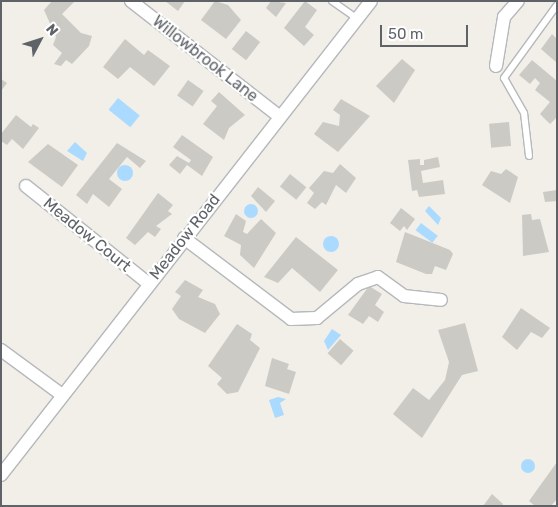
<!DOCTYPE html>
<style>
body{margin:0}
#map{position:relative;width:558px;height:507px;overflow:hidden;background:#f1efe8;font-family:Rubik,sans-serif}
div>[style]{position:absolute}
.water>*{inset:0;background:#aadaff;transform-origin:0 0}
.round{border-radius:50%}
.building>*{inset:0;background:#cccac5;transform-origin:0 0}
.roads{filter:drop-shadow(1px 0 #b5b8bc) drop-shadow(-1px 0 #b5b8bc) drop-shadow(0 1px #b5b8bc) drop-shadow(0 -1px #b5b8bc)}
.lane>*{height:6px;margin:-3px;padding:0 3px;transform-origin:3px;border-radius:3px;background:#fff}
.street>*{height:12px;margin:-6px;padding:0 6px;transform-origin:6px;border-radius:6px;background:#fff}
span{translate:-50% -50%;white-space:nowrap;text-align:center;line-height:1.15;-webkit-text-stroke:4.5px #fff;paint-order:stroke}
.street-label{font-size:16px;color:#5f6368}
.frame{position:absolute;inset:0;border:2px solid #5f6368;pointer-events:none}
.north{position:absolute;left:15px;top:15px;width:50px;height:50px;-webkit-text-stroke:4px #fff;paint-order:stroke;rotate:50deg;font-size:14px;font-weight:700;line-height:20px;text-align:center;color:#5f6368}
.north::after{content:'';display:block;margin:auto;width:18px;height:22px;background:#5f6368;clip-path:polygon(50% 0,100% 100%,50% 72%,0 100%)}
.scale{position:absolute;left:380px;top:25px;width:88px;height:22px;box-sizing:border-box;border:2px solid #5f6368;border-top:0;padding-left:6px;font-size:15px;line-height:18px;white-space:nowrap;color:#5f6368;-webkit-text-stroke:4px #fff;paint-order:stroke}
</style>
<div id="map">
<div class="water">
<div style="left:118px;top:98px;width:28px;height:15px;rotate:39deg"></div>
<div style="clip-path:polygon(75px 142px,87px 153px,83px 161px,67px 151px)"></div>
<div class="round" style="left:117px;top:165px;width:16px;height:16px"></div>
<div class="round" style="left:244px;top:204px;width:14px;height:14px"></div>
<div style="clip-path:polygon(429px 206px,441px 218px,438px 225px,425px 211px)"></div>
<div style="left:421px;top:223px;width:21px;height:9px;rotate:37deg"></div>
<div class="round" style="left:323px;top:236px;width:16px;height:16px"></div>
<div style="clip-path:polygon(332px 329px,341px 335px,328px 350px,324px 341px)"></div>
<div style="clip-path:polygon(278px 397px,286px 399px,280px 403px,284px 415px,275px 418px,269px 400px)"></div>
<div class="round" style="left:521px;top:459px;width:14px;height:14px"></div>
</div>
<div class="building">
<div style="clip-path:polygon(52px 1px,75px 1px,62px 14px,81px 33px,92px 36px,89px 46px,72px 64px,66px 60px,61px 66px,54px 64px,62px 53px,53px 45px,56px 37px,44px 10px)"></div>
<div style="clip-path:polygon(165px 1px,185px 1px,178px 11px)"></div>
<div style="clip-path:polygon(215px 1px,228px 5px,241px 20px,226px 39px,201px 20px)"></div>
<div style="clip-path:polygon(271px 1px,286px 3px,276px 17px,266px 8px)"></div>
<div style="clip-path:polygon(305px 1px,317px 10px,305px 27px,314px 35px,304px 46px,284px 28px)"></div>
<div style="left:246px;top:31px;width:18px;height:23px;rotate:38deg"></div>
<div style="clip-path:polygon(552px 34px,557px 39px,557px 63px,541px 49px)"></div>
<div style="clip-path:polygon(125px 39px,144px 55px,148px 50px,170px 66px,154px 86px,130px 67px,118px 79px,103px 67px)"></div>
<div style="clip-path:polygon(402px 59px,415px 70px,394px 103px,376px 86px)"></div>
<div style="clip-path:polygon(532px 60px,557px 81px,557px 117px,550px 124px,540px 114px,550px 102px,535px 90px,540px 83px,535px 78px,530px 84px,519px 75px)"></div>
<div style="clip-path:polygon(1px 79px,7px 83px,1px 91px)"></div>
<div style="left:188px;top:80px;width:19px;height:19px;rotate:35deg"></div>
<div style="clip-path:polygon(219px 92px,245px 115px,229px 128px,224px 140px,203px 124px,217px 106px,211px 101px)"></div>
<div style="clip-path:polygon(341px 99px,370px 116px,338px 152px,314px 134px,323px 122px,339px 126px,340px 115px,333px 110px)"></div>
<div style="clip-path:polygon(16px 115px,31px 127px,33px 124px,39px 128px,23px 149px,12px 139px,7px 145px,1px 141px,1px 134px)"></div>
<div style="left:509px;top:122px;width:24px;height:20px;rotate:85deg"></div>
<div style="clip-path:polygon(182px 135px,213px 157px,202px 176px,187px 165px,180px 174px,169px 165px,177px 156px,189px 163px,191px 160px,173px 147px)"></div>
<div style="clip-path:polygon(117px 143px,146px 161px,140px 168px,127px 157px,109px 179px,122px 189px,109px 207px,93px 194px,87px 204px,76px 195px)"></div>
<div style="clip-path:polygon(48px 144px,78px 165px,62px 187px,28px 162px)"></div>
<div style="clip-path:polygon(438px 157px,440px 167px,421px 171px,423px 183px,443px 180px,445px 194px,419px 197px,417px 190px,412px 191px,408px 160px,420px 159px,420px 165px,424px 165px,424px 160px)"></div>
<div style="clip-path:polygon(340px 164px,356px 178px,346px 193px,336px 185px,326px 205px,322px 202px,315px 209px,307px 203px,314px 193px,309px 188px,324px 171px,333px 173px)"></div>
<div style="clip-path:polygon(506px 169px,518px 177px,510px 203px,482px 185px,491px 171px,501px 174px)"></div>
<div style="left:290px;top:174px;width:21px;height:16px;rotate:39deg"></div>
<div style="clip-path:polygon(258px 187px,275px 201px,266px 212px,251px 196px)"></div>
<div style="clip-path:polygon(557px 190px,557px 201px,545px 202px,543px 192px)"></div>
<div style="clip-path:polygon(158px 193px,173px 205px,168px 211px,172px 214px,156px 226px,161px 229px,155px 237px,148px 232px,135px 245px,126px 238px)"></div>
<div style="clip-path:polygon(401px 208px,415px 219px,407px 230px,404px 226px,400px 231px,390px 223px)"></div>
<div style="clip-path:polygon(236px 214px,246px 221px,243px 232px,247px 234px,261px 219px,276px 233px,254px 268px,240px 255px,241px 245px,224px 236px)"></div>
<div style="clip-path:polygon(531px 214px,532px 220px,540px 219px,549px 252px,523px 256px,522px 215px)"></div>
<div style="clip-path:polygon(405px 232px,450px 250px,453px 254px,446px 270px,435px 266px,432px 274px,426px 274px,396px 262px)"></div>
<div style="clip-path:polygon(296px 237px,338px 270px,320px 292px,292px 268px,278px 283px,264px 277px)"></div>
<div style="clip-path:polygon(185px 280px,203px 290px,198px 297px,215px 304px,220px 314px,205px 333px,179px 319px,172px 309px,181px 296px,175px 292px)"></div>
<div style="clip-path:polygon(369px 286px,382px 294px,375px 305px,384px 312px,378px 322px,369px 316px,363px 324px,348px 315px)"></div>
<div style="clip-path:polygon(521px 308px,550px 328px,542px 338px,531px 332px,517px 350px,502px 337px)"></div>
<div style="clip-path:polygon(465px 323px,478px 371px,462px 375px,422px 438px,393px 414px,413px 388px,429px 400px,445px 380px,449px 362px,438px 330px)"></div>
<div style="clip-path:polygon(237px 324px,252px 334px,250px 340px,260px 348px,238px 392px,227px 394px,217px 384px,222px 378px,208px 366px)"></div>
<div style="left:340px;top:339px;width:18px;height:19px;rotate:41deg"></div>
<div style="clip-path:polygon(272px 358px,289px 364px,287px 369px,296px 372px,289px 394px,265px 386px)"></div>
<div style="clip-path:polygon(557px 462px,557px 499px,551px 506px,535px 506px,529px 501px)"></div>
<div style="clip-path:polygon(492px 494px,503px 504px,502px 506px,483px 506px)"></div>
</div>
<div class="roads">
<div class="lane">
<div style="left:332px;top:1px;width:32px;rotate:35deg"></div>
<div style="left:529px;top:156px;width:43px;rotate:-96.6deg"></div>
<div style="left:524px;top:113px;width:40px;rotate:-119.7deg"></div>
<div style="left:504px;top:78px;width:90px;rotate:-54deg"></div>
</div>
<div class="street">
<div style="left:131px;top:1px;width:189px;rotate:37.9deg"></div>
<div style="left:496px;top:66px;width:50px;rotate:-80.7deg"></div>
<div style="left:504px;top:17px;width:21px;rotate:-49deg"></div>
<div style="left:26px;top:186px;width:156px;rotate:38.5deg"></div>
<div style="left:184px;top:238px;width:134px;rotate:37.1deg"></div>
<div style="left:291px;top:319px;width:26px;rotate:-2deg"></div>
<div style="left:317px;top:318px;width:53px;rotate:-39.7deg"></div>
<div style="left:358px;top:284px;width:21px;rotate:-19deg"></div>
<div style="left:378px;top:277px;width:32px;rotate:36deg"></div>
<div style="left:404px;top:296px;width:37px;rotate:6deg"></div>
<div style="left:1px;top:350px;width:74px;rotate:36.3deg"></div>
<div style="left:1px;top:475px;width:601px;rotate:-52.02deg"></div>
</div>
</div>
<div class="street-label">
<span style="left:205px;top:59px;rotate:38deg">Willowbrook Lane</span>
<span style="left:87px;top:235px;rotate:39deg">Meadow Court</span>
<span style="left:185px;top:237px;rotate:-52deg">Meadow Road</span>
</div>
<div class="frame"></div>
<div class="north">N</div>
<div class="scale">50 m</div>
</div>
